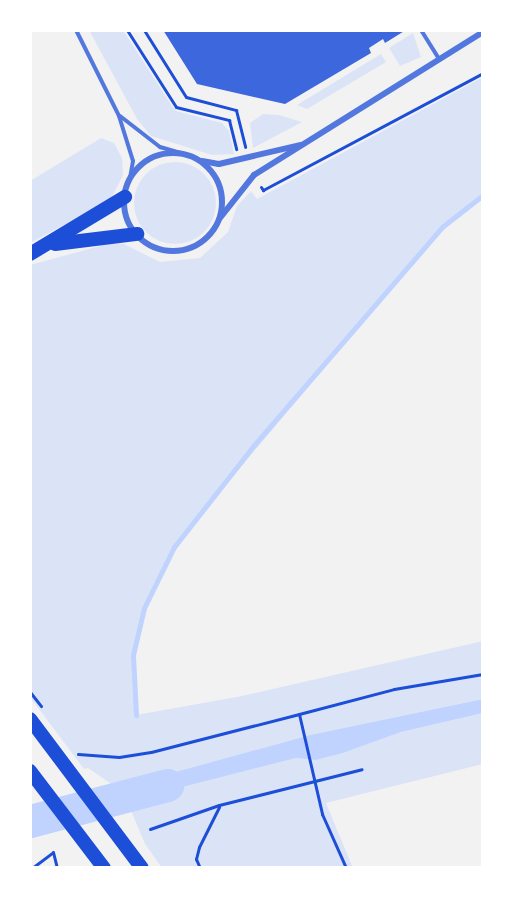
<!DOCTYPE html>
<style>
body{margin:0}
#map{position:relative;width:513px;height:898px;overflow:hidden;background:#f2f2f2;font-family:Arial,sans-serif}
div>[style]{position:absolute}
.green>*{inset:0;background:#dbe4f7}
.round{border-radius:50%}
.water>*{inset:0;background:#bfd3fe}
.stream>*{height:5px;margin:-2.5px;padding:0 2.5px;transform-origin:2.5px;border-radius:2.5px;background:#bfd3fe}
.river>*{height:33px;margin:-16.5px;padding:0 16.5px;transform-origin:16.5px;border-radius:16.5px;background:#bfd3fe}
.building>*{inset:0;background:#3d67dc}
.path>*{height:3px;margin:-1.5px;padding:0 1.5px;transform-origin:1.5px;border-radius:1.5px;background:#1d4ed8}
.service>*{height:4px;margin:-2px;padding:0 2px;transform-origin:2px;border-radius:2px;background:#5277de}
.minor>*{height:6px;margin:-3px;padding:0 3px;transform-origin:3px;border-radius:3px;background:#5277de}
.minor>.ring{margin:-3px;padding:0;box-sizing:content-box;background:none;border:6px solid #5277de;border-radius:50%}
.primary>*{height:14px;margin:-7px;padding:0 7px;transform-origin:7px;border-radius:7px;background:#1d4ed8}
span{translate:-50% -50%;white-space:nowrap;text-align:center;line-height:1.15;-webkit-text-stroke:4.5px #fff;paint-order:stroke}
.frame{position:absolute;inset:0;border:32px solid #fff;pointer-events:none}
</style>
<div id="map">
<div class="green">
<div style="clip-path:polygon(89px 30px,123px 30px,172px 106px,176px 111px,222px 123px,229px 131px,234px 154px,212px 155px,151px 136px,137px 119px)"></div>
<div style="clip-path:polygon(413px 33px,421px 57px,400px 66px,389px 48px)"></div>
<div style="clip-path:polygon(381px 54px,386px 62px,307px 109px,297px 105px)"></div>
<div style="clip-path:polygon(483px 77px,483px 195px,442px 227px,174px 547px,144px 608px,133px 655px,136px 715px,242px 696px,483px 641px,483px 699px,310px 735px,117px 788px,88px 768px,84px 769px,30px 697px,30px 265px,111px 243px,124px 244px,160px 262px,200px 258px,228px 232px,237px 206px,251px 191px,257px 199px)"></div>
<div style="clip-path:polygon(263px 114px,279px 115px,302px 122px,253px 148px,250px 123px)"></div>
<div style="clip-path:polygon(101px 138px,114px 143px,122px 158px,123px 175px,113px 195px,107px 202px,30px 243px,30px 181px)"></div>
<div class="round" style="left:134px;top:162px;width:82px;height:82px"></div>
<div style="clip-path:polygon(483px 713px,483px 764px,326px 803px,353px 868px,162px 868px,145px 844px,127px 801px,296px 758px,316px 760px,343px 753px,401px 732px)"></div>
</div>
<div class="water">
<div style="clip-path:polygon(483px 699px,483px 713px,401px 732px,343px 753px,316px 760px,296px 758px,127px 801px,117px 788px,310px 735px)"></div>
</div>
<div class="stream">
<div style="left:136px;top:715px;width:60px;rotate:-92.9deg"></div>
<div style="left:133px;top:655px;width:48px;rotate:-76.8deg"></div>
<div style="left:144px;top:608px;width:68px;rotate:-63.8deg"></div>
<div style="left:174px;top:547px;width:130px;rotate:-51.9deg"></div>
<div style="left:254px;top:445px;width:288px;rotate:-49.2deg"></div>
<div style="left:442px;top:227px;width:52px;rotate:-38deg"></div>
</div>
<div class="river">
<div style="left:30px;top:821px;width:142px;rotate:-14.7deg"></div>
</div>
<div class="building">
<div style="clip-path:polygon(163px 30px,406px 30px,385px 43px,383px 39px,369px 48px,371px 53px,285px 104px,197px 84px)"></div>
</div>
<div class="path">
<div style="left:127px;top:30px;width:91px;rotate:57.5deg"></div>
<div style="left:176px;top:107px;width:55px;rotate:13.8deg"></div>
<div style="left:229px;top:120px;width:30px;rotate:76deg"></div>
<div style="left:144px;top:30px;width:79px;rotate:57.9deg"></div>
<div style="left:186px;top:97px;width:52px;rotate:14.6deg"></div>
<div style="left:236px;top:110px;width:38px;rotate:76deg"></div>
<div style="left:261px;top:187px;width:4px;rotate:56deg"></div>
<div style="left:263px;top:190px;width:249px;rotate:-28deg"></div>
<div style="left:30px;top:692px;width:18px;rotate:52deg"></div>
<div style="left:299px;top:714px;width:98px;rotate:-14.7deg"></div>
<div style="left:394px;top:689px;width:90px;rotate:-9.6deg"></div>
<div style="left:78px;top:754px;width:41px;rotate:4.2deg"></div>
<div style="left:119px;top:757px;width:32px;rotate:-9deg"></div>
<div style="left:151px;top:752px;width:153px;rotate:-14.4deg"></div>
<div style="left:299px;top:714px;width:103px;rotate:77deg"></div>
<div style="left:322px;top:814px;width:59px;rotate:66deg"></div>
<div style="left:150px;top:829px;width:73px;rotate:-19.2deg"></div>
<div style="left:219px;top:805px;width:147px;rotate:-14.1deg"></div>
<div style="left:32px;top:868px;width:26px;rotate:-37deg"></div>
<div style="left:53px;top:852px;width:16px;rotate:76deg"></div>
<div style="left:200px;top:868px;width:10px;rotate:-114deg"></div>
<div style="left:196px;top:859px;width:12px;rotate:-76deg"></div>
<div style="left:199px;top:847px;width:45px;rotate:-63.4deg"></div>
</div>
<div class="service">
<div style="left:76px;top:30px;width:96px;rotate:63.4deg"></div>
<div style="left:119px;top:116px;width:47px;rotate:72.7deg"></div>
<div style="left:133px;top:161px;width:17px;rotate:100deg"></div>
<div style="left:421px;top:30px;width:34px;rotate:58deg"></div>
<div style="left:120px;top:116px;width:51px;rotate:37.8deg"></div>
<div style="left:160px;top:147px;width:26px;rotate:16deg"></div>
</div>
<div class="minor">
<div class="ring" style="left:124px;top:153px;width:92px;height:92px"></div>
<div style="left:202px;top:161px;width:17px;rotate:10deg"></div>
<div style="left:219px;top:164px;width:83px;rotate:-13.2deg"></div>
<div style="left:220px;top:218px;width:55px;rotate:-51.7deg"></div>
<div style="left:254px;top:175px;width:270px;rotate:-32deg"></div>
</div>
<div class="primary">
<div style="left:55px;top:244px;width:83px;rotate:-7deg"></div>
<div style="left:30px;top:254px;width:111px;rotate:-31deg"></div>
<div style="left:30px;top:719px;width:186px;rotate:53.1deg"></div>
<div style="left:30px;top:771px;width:122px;rotate:52.7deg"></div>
</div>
<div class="frame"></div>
</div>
